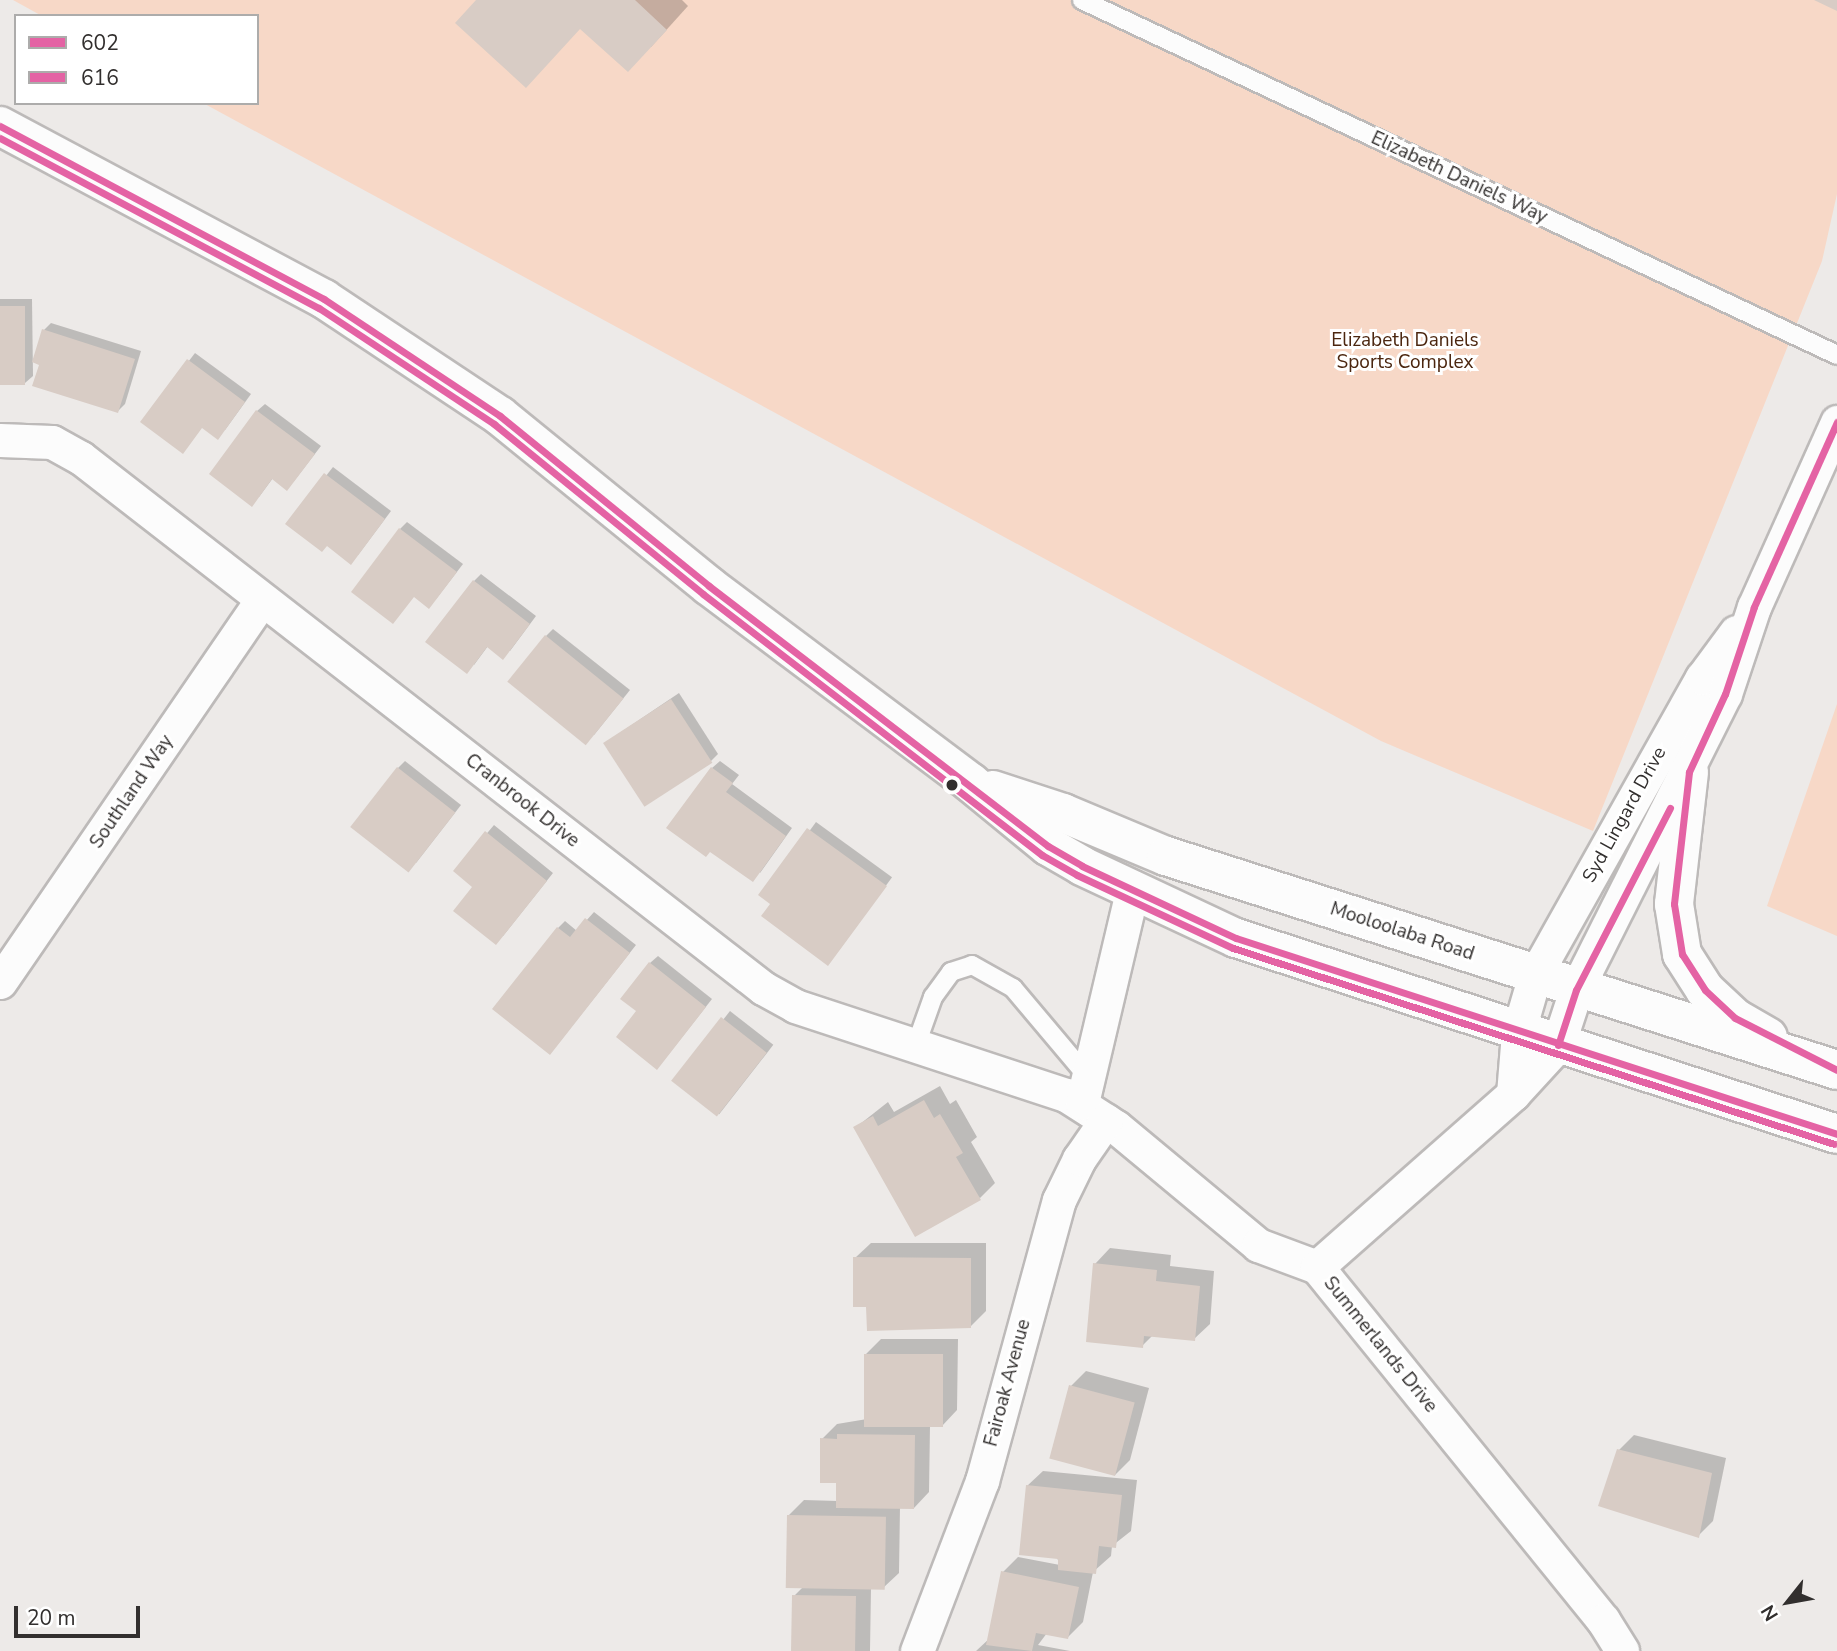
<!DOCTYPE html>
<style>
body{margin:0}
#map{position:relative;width:1837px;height:1651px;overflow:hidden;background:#edeae8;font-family:"Nunito Sans",sans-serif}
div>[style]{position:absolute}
.green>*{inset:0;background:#f7d8c7}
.shadow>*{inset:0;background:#0003;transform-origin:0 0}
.building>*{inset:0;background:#d8ccc5;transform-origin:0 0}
.roads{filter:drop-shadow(2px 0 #bdbab9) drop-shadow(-2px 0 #bdbab9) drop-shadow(0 2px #bdbab9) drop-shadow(0 -2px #bdbab9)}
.lane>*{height:18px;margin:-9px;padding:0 9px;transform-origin:9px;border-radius:9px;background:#fcfcfc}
.street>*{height:33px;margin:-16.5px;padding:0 16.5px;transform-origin:16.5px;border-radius:16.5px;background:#fcfcfc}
.secondary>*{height:38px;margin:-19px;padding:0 19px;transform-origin:19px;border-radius:19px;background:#fcfcfc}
.bus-1>*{height:7px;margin:-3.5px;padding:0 3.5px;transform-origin:3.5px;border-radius:3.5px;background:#e463a4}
.bus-2>*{height:7px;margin:-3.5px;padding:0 3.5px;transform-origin:3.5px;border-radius:3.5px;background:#e463a4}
.dots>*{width:19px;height:19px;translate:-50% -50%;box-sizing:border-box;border:4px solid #fff;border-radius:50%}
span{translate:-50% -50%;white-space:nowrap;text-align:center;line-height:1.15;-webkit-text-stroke:6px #fff;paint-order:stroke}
.street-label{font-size:19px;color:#322f2e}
.park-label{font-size:19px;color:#4b260f}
.legend{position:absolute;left:14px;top:14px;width:245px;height:91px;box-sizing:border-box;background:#fff;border:2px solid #adacab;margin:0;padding:9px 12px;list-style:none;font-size:21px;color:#322f2e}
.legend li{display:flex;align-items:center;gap:14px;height:35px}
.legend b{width:35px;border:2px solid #adacab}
.north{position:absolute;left:1753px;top:1567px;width:70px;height:70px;-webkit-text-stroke:5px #fff;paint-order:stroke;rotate:239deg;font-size:19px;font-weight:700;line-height:28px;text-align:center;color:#322f2e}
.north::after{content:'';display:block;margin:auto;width:24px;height:32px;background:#322f2e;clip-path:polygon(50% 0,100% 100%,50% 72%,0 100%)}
.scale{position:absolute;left:14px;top:1606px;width:126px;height:32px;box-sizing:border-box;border:4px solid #322f2e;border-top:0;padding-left:9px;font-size:21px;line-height:24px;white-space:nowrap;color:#322f2e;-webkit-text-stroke:5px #fff;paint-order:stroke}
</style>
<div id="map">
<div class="green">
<div style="clip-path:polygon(13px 0,1837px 0,1837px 194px,1822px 261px,1593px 831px,1381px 741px,203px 103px,257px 103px,257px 16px,42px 16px)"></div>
<div style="clip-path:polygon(1837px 704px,1837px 936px,1767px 906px)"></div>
</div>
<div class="shadow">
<div style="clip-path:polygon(478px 0,682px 0,688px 6px,651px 47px)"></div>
<div style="clip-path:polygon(0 299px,32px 299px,33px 376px,25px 383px,0 384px)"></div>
<div style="clip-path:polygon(51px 323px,141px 351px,125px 404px,118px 411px,41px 364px,44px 330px)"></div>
<div style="clip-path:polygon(195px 353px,251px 394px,225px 430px,142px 422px)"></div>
<div style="clip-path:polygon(265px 404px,321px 446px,294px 481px,273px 478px,259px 497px,257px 411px)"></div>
<div style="clip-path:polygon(333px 467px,391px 511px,358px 555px,288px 524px)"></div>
<div style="clip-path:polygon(407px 522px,463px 564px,436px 599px,400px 529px)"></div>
<div style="clip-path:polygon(481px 574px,536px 616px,510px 651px,488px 646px,474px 665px,474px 581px)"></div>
<div style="clip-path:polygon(553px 629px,630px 690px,594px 735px,546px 636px)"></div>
<div style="clip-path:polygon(679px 693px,718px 754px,711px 761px,605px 743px)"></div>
<div style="clip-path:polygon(405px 761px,461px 805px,416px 863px,398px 768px)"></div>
<div style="clip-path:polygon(720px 761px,739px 775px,732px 784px,792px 828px,760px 873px,712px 768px)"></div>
<div style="left:816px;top:822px;width:94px;height:91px;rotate:36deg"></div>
<div style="clip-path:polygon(494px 825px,553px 873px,503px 936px,475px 887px,455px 871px)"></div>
<div style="clip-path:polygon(594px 912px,636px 945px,557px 1045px,558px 928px,565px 921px,577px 931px)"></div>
<div style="clip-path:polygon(658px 956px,712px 999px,664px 1060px,639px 1011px,650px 963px)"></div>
<div style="left:730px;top:1011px;width:55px;height:88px;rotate:38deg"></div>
<div style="clip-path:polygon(940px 1086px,950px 1104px,956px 1100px,977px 1137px,971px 1142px,995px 1183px,980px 1198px,855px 1128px,888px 1102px,894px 1112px)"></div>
<div style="clip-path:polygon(871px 1243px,986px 1243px,986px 1311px,971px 1326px,868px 1306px,855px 1258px)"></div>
<div style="clip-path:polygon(1110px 1248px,1171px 1255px,1170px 1266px,1214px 1271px,1210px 1324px,1194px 1339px,1153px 1335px,1142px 1346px,1095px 1264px)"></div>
<div style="clip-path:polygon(881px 1339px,958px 1339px,957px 1410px,942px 1426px,930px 1426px,929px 1492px,914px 1508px,900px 1507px,899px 1573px,883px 1588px,871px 1588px,870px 1651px,793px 1651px,794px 1596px,803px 1587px,788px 1516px,804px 1500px,838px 1501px,838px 1481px,822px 1439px,837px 1424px,867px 1419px,866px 1354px)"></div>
<div style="clip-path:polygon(1086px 1371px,1149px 1388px,1130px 1460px,1115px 1475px,1071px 1386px)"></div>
<div style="clip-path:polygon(1634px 1435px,1726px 1458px,1713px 1521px,1698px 1536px,1619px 1450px)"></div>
<div style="clip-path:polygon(1043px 1471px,1137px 1480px,1131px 1531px,1112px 1546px,1111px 1556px,1093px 1572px,1083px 1622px,1068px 1637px,1047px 1633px,1038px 1645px,1070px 1651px,976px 1651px,990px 1638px,1003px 1572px,1018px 1557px,1060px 1565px,1027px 1486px)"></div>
</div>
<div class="building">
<div style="clip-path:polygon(476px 0,635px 0,667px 30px,628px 72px,580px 29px,526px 88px,455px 23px)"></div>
<div style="clip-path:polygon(1814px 0,1837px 0,1837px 11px)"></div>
<div style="left:0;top:306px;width:25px;height:79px"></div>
<div style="clip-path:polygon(42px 329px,135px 359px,118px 413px,32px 386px,39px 365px,32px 362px)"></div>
<div style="clip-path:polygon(187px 359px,245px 402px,218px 440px,202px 428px,183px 454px,140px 422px)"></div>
<div style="clip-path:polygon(256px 410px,315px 454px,287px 491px,272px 479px,252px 507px,209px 474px)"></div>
<div style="clip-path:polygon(324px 473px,385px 519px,351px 565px,327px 546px,322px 552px,285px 524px)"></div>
<div style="clip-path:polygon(399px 528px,457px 572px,429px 609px,414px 597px,393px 624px,351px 592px)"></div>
<div style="clip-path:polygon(473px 580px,530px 624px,503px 660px,487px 647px,467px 674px,425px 642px)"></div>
<div style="left:545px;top:635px;width:101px;height:60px;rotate:39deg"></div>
<div style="left:671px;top:699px;width:76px;height:81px;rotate:57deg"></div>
<div style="left:397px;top:767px;width:74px;height:76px;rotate:38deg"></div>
<div style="clip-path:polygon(711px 767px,733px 783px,726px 792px,786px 836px,753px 882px,710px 852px,706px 857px,666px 828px)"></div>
<div style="clip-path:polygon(807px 828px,887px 886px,828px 966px,761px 916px,770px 904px,758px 895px)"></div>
<div style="clip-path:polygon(485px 831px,547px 881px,496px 945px,453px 911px,472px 887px,453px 871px)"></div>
<div style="clip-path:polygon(585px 918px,630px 953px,550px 1055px,492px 1009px,557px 927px,570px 937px)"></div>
<div style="clip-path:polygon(649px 962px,706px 1007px,657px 1070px,616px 1037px,636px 1011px,620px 999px)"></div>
<div style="left:721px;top:1017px;width:58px;height:81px;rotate:38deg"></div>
<div style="clip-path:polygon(924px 1100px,934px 1118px,940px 1114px,963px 1153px,956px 1157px,981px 1200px,915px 1237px,853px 1127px,873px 1116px,878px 1126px)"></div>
<div style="clip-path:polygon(853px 1257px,971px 1258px,971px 1328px,867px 1331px,866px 1307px,853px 1307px)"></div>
<div style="clip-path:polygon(1093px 1263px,1157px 1270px,1156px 1281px,1200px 1286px,1195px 1341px,1144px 1336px,1143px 1348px,1086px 1342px)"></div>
<div style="left:864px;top:1354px;width:79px;height:73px"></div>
<div style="left:1069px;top:1385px;width:68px;height:76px;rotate:15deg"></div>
<div style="clip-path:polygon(837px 1434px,915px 1435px,914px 1509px,836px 1508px,836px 1483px,820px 1483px,820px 1438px,837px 1439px)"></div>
<div style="clip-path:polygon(1617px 1449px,1712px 1473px,1699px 1538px,1598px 1506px)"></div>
<div style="clip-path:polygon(1026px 1485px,1122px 1495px,1116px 1548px,1099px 1546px,1096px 1574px,1058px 1570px,1058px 1559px,1019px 1555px)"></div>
<div style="left:787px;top:1515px;width:99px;height:73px;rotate:1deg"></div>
<div style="clip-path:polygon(1001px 1571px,1079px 1587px,1068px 1639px,1036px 1633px,1032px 1651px,986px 1645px)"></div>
<div style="left:792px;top:1595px;width:64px;height:56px;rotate:1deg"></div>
</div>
<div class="roads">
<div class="lane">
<div style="left:1082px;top:0;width:834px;rotate:25.18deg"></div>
<div style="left:916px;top:1045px;width:51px;rotate:-70.5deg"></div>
<div style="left:933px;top:997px;width:31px;rotate:-54deg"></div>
<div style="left:951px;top:972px;width:22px;rotate:-18deg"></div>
<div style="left:972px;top:965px;width:47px;rotate:29.3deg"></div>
<div style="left:1013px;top:988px;width:116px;rotate:49.9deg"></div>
</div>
<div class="street">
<div style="left:0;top:440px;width:52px;rotate:2.2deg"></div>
<div style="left:52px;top:442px;width:33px;rotate:29deg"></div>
<div style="left:81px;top:458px;width:864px;rotate:37.85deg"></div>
<div style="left:763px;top:988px;width:37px;rotate:29deg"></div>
<div style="left:795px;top:1006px;width:285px;rotate:18.2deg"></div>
<div style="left:1066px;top:1095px;width:59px;rotate:32.6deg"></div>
<div style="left:1116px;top:1127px;width:185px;rotate:39.7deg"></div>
<div style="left:1258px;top:1245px;width:63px;rotate:20.4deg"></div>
<div style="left:1317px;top:1267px;width:454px;rotate:51deg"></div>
<div style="left:1603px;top:1620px;width:36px;rotate:58deg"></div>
<div style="left:0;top:982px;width:463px;rotate:-55.6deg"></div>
<div style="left:1513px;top:1094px;width:61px;rotate:-85.3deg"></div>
<div style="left:1518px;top:1033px;width:60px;rotate:-73.7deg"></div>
<div style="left:1535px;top:975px;width:341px;rotate:-60.7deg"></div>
<div style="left:1702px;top:678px;width:57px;rotate:-53.5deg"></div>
<div style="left:1082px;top:1103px;width:218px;rotate:-76.7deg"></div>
<div style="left:1317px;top:1267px;width:261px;rotate:-41.4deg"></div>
<div style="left:1513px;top:1094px;width:67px;rotate:-47.4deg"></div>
<div style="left:1558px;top:1045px;width:58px;rotate:-71.9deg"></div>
<div style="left:1576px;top:990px;width:331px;rotate:-63.3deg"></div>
<div style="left:1725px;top:694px;width:92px;rotate:-71.6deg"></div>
<div style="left:1754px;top:607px;width:203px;rotate:-65.8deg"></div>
<div style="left:917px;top:1651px;width:182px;rotate:-69.1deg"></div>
<div style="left:982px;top:1481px;width:291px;rotate:-74.7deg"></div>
<div style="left:1059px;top:1200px;width:46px;rotate:-64deg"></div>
<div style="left:1079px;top:1159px;width:47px;rotate:-55.3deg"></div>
</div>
<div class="secondary">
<div style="left:0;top:126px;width:367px;rotate:28.1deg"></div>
<div style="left:324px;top:299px;width:211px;rotate:33.6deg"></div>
<div style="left:500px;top:416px;width:269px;rotate:39.1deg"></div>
<div style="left:709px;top:586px;width:326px;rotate:36.9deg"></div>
<div style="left:970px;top:782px;width:101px;rotate:39.4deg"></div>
<div style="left:1048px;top:846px;width:39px;rotate:30deg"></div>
<div style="left:1082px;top:866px;width:170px;rotate:25.1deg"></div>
<div style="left:1236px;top:938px;width:632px;rotate:18.06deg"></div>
<div style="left:1689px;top:772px;width:133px;rotate:96.5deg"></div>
<div style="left:1674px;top:904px;width:51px;rotate:80.9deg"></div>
<div style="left:1682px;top:954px;width:43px;rotate:57.4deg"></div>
<div style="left:1705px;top:990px;width:41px;rotate:43deg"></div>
<div style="left:1735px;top:1018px;width:38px;rotate:30deg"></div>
<div style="left:993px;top:790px;width:74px;rotate:18.2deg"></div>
<div style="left:1063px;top:813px;width:112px;rotate:22.7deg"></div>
<div style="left:1166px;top:856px;width:704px;rotate:17.69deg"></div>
</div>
</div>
<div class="bus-1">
<div style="left:0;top:126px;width:367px;rotate:28.1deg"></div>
<div style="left:324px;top:299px;width:211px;rotate:33.6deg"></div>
<div style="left:500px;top:416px;width:269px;rotate:39.1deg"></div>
<div style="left:709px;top:586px;width:427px;rotate:37.5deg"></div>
<div style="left:1048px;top:846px;width:39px;rotate:30deg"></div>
<div style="left:1082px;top:866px;width:170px;rotate:25.1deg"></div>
<div style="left:1236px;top:938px;width:632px;rotate:18.06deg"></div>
<div style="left:1837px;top:422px;width:203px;rotate:114.2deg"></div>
<div style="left:1754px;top:607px;width:92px;rotate:108.4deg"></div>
<div style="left:1725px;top:694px;width:86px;rotate:114.8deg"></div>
<div style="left:1689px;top:772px;width:133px;rotate:96.5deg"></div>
<div style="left:1674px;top:904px;width:51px;rotate:80.9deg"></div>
<div style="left:1682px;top:954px;width:43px;rotate:57.4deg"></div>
<div style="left:1705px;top:990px;width:41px;rotate:43deg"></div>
<div style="left:1735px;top:1018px;width:114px;rotate:27deg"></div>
<div style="left:1558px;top:1045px;width:58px;rotate:-71.9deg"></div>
<div style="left:1576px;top:990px;width:205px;rotate:-62.7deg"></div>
</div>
<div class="bus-2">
<div style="left:0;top:138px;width:361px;rotate:28.1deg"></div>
<div style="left:319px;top:308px;width:210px;rotate:33.5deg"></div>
<div style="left:494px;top:424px;width:269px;rotate:39.1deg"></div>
<div style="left:703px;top:594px;width:428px;rotate:37.6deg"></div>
<div style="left:1042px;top:855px;width:40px;rotate:29.7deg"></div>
<div style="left:1077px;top:875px;width:172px;rotate:25.1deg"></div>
<div style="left:1233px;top:948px;width:632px;rotate:18.06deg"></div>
</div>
<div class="dots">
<div style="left:952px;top:785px;background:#322f2e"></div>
</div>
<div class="street-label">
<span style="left:1459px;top:178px;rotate:25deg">Elizabeth Daniels Way</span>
<span style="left:132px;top:792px;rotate:-56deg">Southland Way</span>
<span style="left:522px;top:801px;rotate:38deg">Cranbrook Drive</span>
<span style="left:1625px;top:815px;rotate:-61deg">Syd Lingard Drive</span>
<span style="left:1402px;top:932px;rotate:18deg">Mooloolaba Road</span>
<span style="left:1380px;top:1345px;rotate:51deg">Summerlands Drive</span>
<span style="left:1008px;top:1383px;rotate:-75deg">Fairoak Avenue</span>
</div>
<div class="park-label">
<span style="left:1405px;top:352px">Elizabeth Daniels<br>Sports Complex</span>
</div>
<ul class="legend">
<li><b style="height:9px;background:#e463a4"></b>602</li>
<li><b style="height:9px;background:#e463a4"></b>616</li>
</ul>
<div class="north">N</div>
<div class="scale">20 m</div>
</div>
